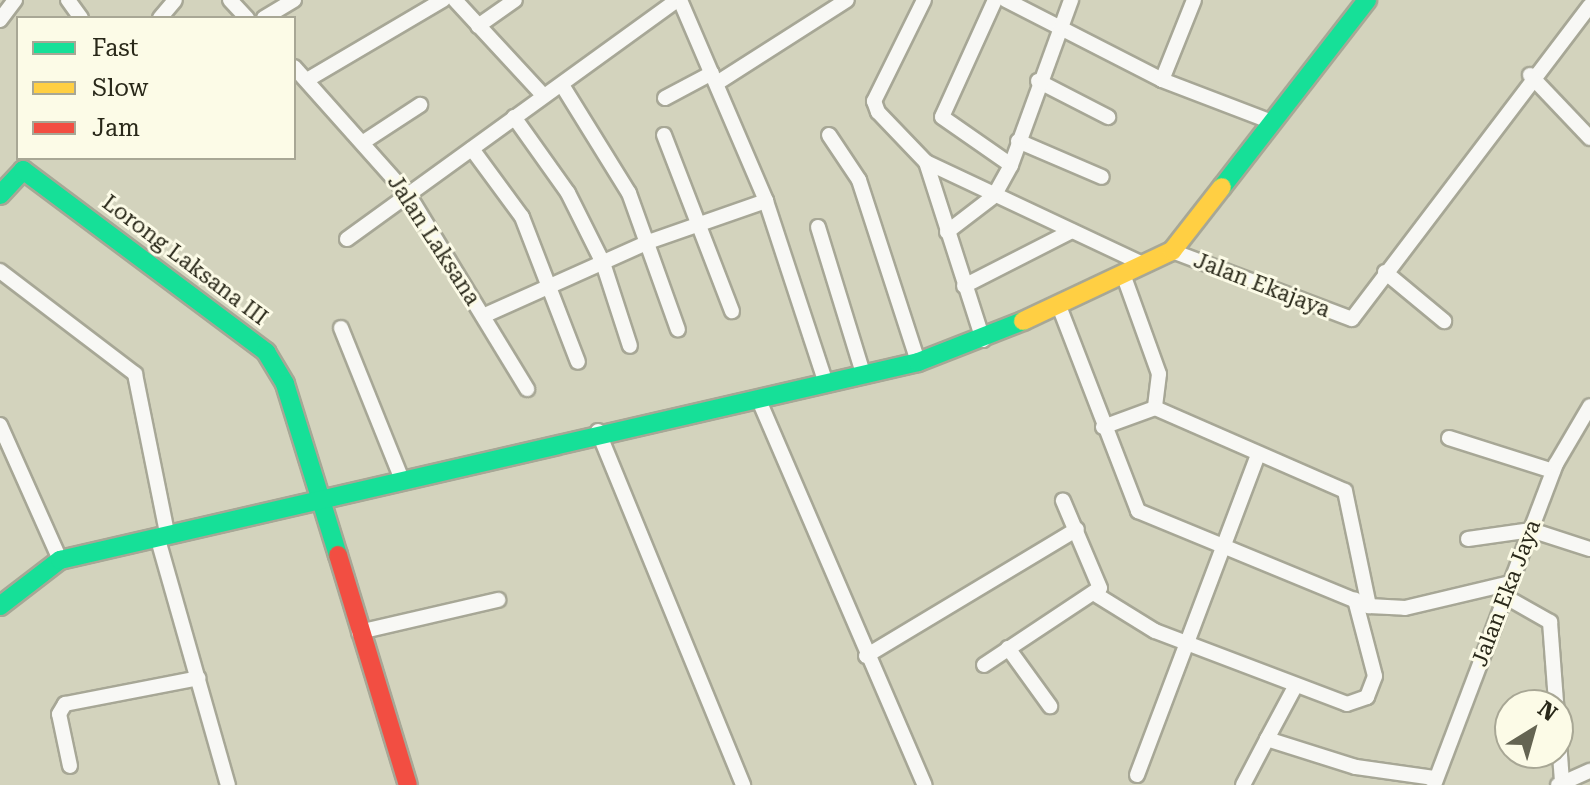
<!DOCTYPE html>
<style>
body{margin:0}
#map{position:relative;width:1590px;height:785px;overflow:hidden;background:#d3d3bd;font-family:"Roboto Serif",serif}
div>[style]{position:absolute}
.roads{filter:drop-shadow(2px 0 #a7a796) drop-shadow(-2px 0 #a7a796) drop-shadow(0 2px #a7a796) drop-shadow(0 -2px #a7a796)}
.street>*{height:14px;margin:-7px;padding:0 7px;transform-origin:7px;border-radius:7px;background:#f8f8f5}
.fast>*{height:18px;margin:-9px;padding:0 9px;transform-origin:9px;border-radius:9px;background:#16e098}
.slow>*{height:18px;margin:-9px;padding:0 9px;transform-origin:9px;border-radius:9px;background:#ffcf43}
.jam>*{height:18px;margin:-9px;padding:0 9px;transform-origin:9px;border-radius:9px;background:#f24e42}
span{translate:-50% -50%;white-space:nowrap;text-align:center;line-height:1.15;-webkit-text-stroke:6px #fcfbe7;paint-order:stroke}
.street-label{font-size:22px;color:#292819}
.legend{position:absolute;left:16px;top:16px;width:280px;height:144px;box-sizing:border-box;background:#fcfbe7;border:2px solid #a8a795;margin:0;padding:10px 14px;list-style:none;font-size:24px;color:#292819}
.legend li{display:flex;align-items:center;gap:16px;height:40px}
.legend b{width:40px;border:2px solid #a8a795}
.north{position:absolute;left:1494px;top:689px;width:80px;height:80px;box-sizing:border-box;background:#fcfbe7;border:2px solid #a8a795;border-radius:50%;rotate:37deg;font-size:22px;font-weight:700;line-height:32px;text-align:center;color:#292819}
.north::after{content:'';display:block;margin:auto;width:28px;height:36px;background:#646452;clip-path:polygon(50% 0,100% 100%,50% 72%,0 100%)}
</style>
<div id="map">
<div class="roads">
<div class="street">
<div style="left:68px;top:0;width:22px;rotate:54deg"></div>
<div style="left:230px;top:0;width:25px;rotate:47deg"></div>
<div style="left:455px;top:0;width:129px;rotate:47.2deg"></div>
<div style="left:680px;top:0;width:219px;rotate:66.8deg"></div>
<div style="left:766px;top:201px;width:192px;rotate:71.8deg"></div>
<div style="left:924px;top:0;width:113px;rotate:116.3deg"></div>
<div style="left:874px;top:101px;width:12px;rotate:70deg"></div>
<div style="left:878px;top:112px;width:69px;rotate:46.2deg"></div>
<div style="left:926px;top:162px;width:242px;rotate:25.2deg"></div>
<div style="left:995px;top:0;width:128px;rotate:114.4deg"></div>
<div style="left:942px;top:117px;width:84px;rotate:34.8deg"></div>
<div style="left:1006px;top:0;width:175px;rotate:27.1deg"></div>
<div style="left:1162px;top:80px;width:112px;rotate:20.9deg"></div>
<div style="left:160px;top:18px;width:23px;rotate:-50deg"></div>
<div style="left:264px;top:18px;width:35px;rotate:-31deg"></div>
<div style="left:0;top:20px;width:25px;rotate:-53deg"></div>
<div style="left:478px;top:26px;width:45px;rotate:-35.1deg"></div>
<div style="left:294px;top:67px;width:174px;rotate:48.3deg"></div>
<div style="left:410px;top:197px;width:225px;rotate:58.6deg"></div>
<div style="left:1530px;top:75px;width:87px;rotate:46.4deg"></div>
<div style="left:307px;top:80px;width:158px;rotate:-30.5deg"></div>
<div style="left:1162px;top:80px;width:86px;rotate:-68.2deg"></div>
<div style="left:1038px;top:81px;width:79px;rotate:27.2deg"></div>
<div style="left:717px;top:83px;width:154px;rotate:-32.6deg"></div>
<div style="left:562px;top:85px;width:127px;rotate:58.2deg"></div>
<div style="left:629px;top:193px;width:145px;rotate:70.3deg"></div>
<div style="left:665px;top:98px;width:53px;rotate:-28deg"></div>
<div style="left:514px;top:117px;width:93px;rotate:54.6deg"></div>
<div style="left:568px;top:193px;width:78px;rotate:63.4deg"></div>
<div style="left:603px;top:263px;width:87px;rotate:72deg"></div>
<div style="left:664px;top:135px;width:189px;rotate:68.9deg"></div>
<div style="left:829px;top:135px;width:54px;rotate:56.3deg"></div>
<div style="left:859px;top:180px;width:191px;rotate:72deg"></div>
<div style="left:365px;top:141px;width:66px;rotate:-33.2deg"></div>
<div style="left:1018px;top:141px;width:91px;rotate:23.2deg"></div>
<div style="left:472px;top:149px;width:84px;rotate:53.7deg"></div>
<div style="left:522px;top:217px;width:155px;rotate:68.9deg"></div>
<div style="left:926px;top:162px;width:187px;rotate:72.2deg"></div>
<div style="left:818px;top:227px;width:153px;rotate:72.9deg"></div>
<div style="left:947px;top:232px;width:59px;rotate:-37.5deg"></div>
<div style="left:994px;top:196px;width:35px;rotate:-61deg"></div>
<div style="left:1011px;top:165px;width:176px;rotate:-70deg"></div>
<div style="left:347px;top:239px;width:407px;rotate:-35.9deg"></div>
<div style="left:1172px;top:251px;width:192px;rotate:20.7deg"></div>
<div style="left:1352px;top:319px;width:393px;rotate:-52.8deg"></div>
<div style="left:0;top:271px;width:170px;rotate:37.3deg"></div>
<div style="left:135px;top:374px;width:162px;rotate:78.6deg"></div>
<div style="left:1385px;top:272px;width:77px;rotate:39.7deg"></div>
<div style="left:1123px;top:274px;width:106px;rotate:70.2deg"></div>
<div style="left:1159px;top:374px;width:34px;rotate:97deg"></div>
<div style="left:1155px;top:408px;width:207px;rotate:23.6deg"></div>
<div style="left:1345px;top:491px;width:117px;rotate:78.2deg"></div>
<div style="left:964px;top:286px;width:121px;rotate:-27deg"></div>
<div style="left:1059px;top:306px;width:220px;rotate:68.9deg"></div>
<div style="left:1138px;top:511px;width:250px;rotate:22.4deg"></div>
<div style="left:1369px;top:606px;width:36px;rotate:3deg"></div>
<div style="left:1405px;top:608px;width:109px;rotate:-13.3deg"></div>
<div style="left:483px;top:316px;width:184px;rotate:-24.1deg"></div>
<div style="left:651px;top:241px;width:122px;rotate:-19.2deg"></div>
<div style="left:341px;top:328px;width:164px;rotate:68.1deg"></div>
<div style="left:758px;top:398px;width:421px;rotate:66.7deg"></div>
<div style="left:0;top:425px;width:148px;rotate:66deg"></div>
<div style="left:1103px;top:427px;width:55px;rotate:-20.1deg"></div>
<div style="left:598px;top:431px;width:383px;rotate:67.7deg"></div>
<div style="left:1449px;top:438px;width:109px;rotate:17.6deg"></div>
<div style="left:157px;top:536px;width:259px;rotate:74.1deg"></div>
<div style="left:1468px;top:539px;width:64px;rotate:-8.1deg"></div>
<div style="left:1531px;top:530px;width:62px;rotate:17.9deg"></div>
<div style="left:1095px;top:594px;width:70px;rotate:31.7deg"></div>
<div style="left:1155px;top:631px;width:205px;rotate:20.8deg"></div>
<div style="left:1347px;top:704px;width:21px;rotate:-19deg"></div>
<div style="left:1367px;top:697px;width:22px;rotate:-69deg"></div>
<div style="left:1375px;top:676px;width:79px;rotate:-104.7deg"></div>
<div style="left:1506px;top:597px;width:51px;rotate:29.6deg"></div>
<div style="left:1550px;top:622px;width:159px;rotate:85.7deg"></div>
<div style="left:359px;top:632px;width:143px;rotate:-13deg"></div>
<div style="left:1008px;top:648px;width:72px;rotate:54.1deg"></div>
<div style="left:866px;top:656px;width:246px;rotate:-31deg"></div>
<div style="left:984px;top:665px;width:139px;rotate:-33.6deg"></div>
<div style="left:1100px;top:588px;width:95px;rotate:-113deg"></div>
<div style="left:1267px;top:739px;width:61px;rotate:-61.8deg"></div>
<div style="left:70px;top:766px;width:53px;rotate:-101.9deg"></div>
<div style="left:59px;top:714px;width:12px;rotate:-59deg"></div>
<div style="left:65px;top:704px;width:136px;rotate:-11deg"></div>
<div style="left:1137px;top:775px;width:343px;rotate:-69.3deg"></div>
<div style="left:1243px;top:785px;width:52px;rotate:-62.4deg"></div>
<div style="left:1267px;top:739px;width:93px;rotate:17.5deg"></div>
<div style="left:1356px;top:767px;width:79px;rotate:8deg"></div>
<div style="left:1434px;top:785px;width:343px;rotate:-69.2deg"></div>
<div style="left:1556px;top:464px;width:67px;rotate:-59.6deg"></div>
<div style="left:1558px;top:785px;width:35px;rotate:-24deg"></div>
</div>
<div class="fast">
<div style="left:1222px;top:187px;width:237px;rotate:-52.2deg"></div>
<div style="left:0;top:195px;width:34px;rotate:-47deg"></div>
<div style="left:23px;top:170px;width:304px;rotate:36.8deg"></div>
<div style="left:266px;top:352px;width:37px;rotate:59deg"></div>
<div style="left:285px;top:384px;width:179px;rotate:72.8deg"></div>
<div style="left:0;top:606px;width:76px;rotate:-37.5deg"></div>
<div style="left:60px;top:560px;width:881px;rotate:-12.99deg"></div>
<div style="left:918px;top:362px;width:113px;rotate:-21.3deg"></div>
</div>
<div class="slow">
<div style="left:1023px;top:321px;width:165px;rotate:-25.2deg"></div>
<div style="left:1172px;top:251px;width:81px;rotate:-52deg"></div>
</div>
<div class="jam">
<div style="left:338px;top:555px;width:240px;rotate:73.1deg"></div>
</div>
</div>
<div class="street-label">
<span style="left:434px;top:240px;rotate:57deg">Jalan Laksana</span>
<span style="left:185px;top:260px;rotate:37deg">Lorong Laksana III</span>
<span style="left:1262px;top:285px;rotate:21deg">Jalan Ekajaya</span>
<span style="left:1506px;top:593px;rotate:-69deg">Jalan Eka Jaya</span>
</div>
<ul class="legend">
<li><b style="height:10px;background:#16e098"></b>Fast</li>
<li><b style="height:10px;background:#ffcf43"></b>Slow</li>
<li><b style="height:10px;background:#f24e42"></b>Jam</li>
</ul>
<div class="north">N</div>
</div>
